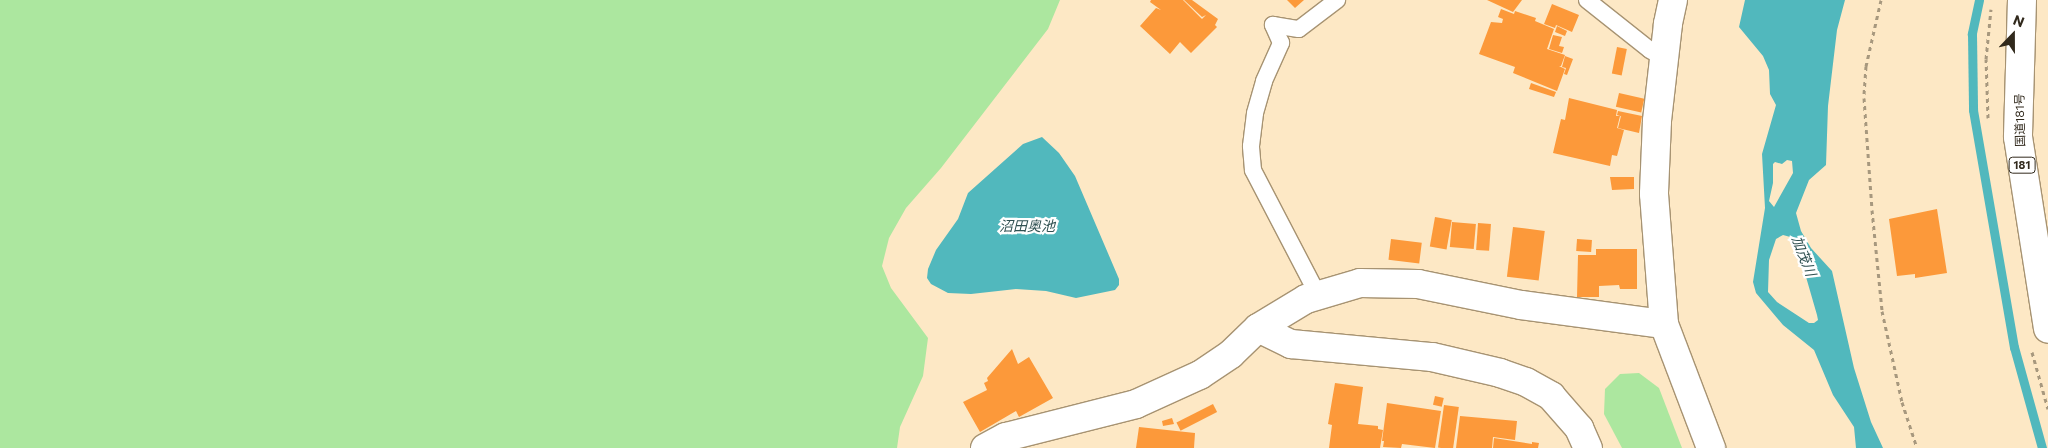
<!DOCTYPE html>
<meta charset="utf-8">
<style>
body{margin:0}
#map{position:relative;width:2048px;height:448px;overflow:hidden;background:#fde8c5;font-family:Commissioner,"Noto Sans JP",sans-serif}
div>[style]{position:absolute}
.green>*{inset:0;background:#ace79f}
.water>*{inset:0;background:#51b8bd}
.stream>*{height:9px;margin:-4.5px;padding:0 4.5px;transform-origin:4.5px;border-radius:4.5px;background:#51b8bd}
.building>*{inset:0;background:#fc993a;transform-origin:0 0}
.path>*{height:3px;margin-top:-1.5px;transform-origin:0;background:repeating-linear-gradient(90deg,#a7987e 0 4px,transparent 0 8px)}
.roads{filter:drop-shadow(1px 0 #a79372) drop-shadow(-1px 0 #a79372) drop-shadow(0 1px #a79372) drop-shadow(0 -1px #a79372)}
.lane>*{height:16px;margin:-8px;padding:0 8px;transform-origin:8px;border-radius:8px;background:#fff}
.street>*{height:28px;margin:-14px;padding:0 14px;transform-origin:14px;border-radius:14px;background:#fff}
.highway>*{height:28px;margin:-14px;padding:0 14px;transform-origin:14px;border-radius:14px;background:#fff}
span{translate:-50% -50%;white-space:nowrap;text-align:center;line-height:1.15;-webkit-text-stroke:4.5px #fff;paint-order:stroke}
.shield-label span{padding:1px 4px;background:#fff;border:1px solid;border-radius:4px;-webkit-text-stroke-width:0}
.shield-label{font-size:11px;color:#31291c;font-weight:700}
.street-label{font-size:12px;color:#31291c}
.water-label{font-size:14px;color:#315152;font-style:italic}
.north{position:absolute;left:1988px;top:10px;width:50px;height:50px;-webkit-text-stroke:4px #fff;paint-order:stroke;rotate:22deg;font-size:14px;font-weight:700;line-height:20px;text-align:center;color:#31291c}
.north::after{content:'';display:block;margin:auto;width:18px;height:22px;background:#31291c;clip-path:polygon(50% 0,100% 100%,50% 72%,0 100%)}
</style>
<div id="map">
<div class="green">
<div style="clip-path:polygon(0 0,1060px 0,1048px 29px,941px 168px,906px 208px,889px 238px,882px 266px,891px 288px,928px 338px,923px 376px,900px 427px,897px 448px,0 448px)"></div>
<div style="clip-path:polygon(1639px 373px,1659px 388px,1682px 448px,1622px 448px,1604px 414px,1605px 389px,1620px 374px)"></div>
</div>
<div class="water">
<div style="clip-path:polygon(evenodd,1745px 0,1845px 0,1837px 30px,1828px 106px,1826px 165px,1809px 180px,1796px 213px,1801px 231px,1811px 248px,1832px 271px,1854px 368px,1871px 422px,1883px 448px,1856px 448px,1854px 427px,1833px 395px,1814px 350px,1783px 325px,1756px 293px,1753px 282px,1765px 208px,1762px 154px,1776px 105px,1770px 94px,1769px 70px,1763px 56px,1739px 27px,1745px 0,1787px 160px,1792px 161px,1793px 173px,1774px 207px,1769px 201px,1773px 183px,1773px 164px,1775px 162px,1782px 164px,1787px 160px,1745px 0,1783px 235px,1794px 238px,1801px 251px,1804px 270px,1817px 315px,1818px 320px,1814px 323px,1809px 323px,1777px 302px,1768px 292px,1769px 260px,1776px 239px,1783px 235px)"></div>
<div style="clip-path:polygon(1042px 137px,1059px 153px,1075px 176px,1119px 279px,1119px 285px,1115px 290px,1076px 298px,1046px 291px,1016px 289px,971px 294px,948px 293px,931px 284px,927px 278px,928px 269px,936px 250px,958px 219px,968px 193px,1023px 144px)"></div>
</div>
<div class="stream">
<div style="left:1979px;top:0;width:35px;rotate:102deg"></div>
<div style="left:1972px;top:34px;width:76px;rotate:89.2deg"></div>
<div style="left:1973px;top:110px;width:241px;rotate:80.2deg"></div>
<div style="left:2014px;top:347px;width:105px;rotate:74.5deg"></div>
</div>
<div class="building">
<div style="clip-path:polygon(1151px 0,1183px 0,1202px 19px,1206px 15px,1202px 17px,1184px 0,1192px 0,1218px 19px,1215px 25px,1217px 27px,1191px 53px,1180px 42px,1170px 54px,1140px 26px,1156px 8px,1161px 10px,1150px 2px)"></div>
<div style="clip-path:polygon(1287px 0,1304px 0,1295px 8px)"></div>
<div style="clip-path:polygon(1487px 0,1522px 0,1513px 12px)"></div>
<div style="clip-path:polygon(1552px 4px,1579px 15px,1572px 32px,1556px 25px,1555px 28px,1544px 24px)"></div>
<div style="clip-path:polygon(1501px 9px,1514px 14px,1515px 11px,1536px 18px,1535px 21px,1554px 29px,1547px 49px,1565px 55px,1561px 66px,1559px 66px,1565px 69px,1557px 91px,1513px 73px,1515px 67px,1479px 54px,1491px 22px,1502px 23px,1503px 19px,1498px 17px)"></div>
<div style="clip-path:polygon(1557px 26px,1567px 31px,1565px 36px,1555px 32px)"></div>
<div style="clip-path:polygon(1553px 35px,1562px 37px,1559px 46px,1564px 47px,1562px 53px,1549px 49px)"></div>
<div style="left:1617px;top:47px;width:10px;height:27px;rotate:11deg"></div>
<div style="clip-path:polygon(1565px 56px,1573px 59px,1567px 75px,1564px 74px,1566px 68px,1562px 67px)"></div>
<div style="clip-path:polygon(1531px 83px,1556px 92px,1554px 97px,1529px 89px)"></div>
<div style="left:1619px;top:93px;width:26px;height:14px;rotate:13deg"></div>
<div style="clip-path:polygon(1569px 98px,1617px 110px,1616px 116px,1620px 116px,1617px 128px,1624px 130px,1617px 156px,1612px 155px,1610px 166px,1553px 153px,1561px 119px,1565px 120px)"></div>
<div style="clip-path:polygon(1618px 111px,1642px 116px,1639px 133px,1618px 128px,1621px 116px,1623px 117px,1617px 115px)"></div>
<div style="clip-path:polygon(1610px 177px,1634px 177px,1634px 189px,1612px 190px)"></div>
<div style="clip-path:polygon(1937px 209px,1947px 273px,1915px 278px,1915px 274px,1897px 276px,1889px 219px)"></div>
<div style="left:1435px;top:217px;width:17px;height:30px;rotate:10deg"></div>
<div style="left:1452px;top:222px;width:24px;height:25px;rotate:5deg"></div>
<div style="left:1478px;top:223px;width:13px;height:27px;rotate:4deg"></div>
<div style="left:1513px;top:227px;width:32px;height:50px;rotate:7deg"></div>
<div style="left:1391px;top:239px;width:31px;height:21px;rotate:7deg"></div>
<div style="left:1577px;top:239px;width:15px;height:12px;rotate:4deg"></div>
<div style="clip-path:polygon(1596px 249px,1637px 249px,1637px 289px,1620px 289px,1619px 285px,1599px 286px,1599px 297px,1577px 297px,1578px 255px,1596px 255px)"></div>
<div style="clip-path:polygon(1012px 349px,1018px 364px,1029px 357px,1053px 398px,1019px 417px,1016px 411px,980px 432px,963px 402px,987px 390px,984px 383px,988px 381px,987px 378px)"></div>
<div style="clip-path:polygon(1335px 383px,1363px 387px,1358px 424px,1378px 426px,1378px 429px,1383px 430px,1380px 448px,1329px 448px,1332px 425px,1328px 424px)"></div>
<div style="left:1435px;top:396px;width:9px;height:9px;rotate:13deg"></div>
<div style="clip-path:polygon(1387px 403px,1441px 411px,1435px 448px,1402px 444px,1401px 448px,1383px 447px,1384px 441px,1382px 441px)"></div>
<div style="left:1213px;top:404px;width:9px;height:41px;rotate:63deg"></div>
<div style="left:1444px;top:405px;width:15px;height:43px;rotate:8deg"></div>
<div style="clip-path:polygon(1460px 416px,1517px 421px,1515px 440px,1493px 437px,1492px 448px,1456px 448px)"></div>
<div style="clip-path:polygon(1172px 418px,1174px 424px,1163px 426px,1162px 421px)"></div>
<div style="clip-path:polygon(1139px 427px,1195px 433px,1194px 448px,1136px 448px)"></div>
<div style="clip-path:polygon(1494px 438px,1532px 444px,1532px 442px,1539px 443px,1538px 448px,1493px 448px)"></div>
</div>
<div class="path">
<div style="left:1881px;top:0;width:68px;rotate:102.8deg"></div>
<div style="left:1866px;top:66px;width:32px;rotate:94deg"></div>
<div style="left:1864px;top:98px;width:112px;rotate:85.9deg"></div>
<div style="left:1872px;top:210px;width:101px;rotate:84.3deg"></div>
<div style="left:1882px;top:311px;width:93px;rotate:77.6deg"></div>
<div style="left:1902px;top:402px;width:48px;rotate:71.9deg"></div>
<div style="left:1988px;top:118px;width:59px;rotate:-91.9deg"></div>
<div style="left:1986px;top:59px;width:50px;rotate:-84.3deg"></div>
<div style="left:2032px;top:352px;width:59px;rotate:74.3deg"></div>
</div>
<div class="roads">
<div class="lane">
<div style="left:1587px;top:0;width:80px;rotate:38.4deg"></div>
<div style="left:1650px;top:50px;width:16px;rotate:30deg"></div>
<div style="left:1318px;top:295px;width:141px;rotate:-117.5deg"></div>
<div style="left:1253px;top:170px;width:24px;rotate:-95deg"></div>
<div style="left:1251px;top:146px;width:33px;rotate:-83deg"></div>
<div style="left:1255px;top:113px;width:33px;rotate:-74deg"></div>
<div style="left:1264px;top:81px;width:42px;rotate:-65.9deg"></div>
<div style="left:1281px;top:43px;width:20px;rotate:-114deg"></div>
<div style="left:1273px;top:25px;width:26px;rotate:9deg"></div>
<div style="left:1299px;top:29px;width:48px;rotate:-37.3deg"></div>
</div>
<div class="street">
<div style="left:1673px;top:0;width:25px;rotate:102deg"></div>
<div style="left:1668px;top:24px;width:98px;rotate:96.5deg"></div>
<div style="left:1657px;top:121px;width:73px;rotate:92.4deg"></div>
<div style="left:1654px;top:194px;width:130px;rotate:85.6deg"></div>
<div style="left:1664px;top:324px;width:133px;rotate:69.2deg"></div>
<div style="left:1258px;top:328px;width:37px;rotate:26deg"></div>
<div style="left:1291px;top:344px;width:142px;rotate:5.3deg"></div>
<div style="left:1432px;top:357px;width:70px;rotate:13.2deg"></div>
<div style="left:1500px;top:373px;width:28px;rotate:19deg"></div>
<div style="left:1526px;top:382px;width:29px;rotate:29deg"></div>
<div style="left:1551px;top:396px;width:43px;rotate:48.8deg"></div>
<div style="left:1579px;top:428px;width:22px;rotate:66deg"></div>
<div style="left:985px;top:448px;width:24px;rotate:-28deg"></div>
<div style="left:1006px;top:437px;width:134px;rotate:-14.2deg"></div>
<div style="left:1136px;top:404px;width:70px;rotate:-24.4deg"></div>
<div style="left:1200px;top:375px;width:37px;rotate:-34deg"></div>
<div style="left:1231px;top:354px;width:37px;rotate:-44deg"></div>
<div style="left:1258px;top:328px;width:56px;rotate:-31.1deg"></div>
<div style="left:1306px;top:299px;width:56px;rotate:-16.5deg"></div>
<div style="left:1360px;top:283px;width:58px;rotate:1deg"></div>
<div style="left:1418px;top:284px;width:105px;rotate:11.5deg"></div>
<div style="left:1521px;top:305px;width:144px;rotate:7.6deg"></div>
</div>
<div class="highway">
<div style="left:2022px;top:0;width:137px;rotate:91.7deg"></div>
<div style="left:2018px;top:137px;width:194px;rotate:81.1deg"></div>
</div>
</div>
<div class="shield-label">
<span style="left:2022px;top:165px">181</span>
</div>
<div class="street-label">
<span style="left:2020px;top:120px;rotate:-91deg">国道181号</span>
</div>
<div class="water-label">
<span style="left:1027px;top:226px">沼田奥池</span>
<span style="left:1804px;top:256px;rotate:69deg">加茂川</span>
</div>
<div class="north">N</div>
</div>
